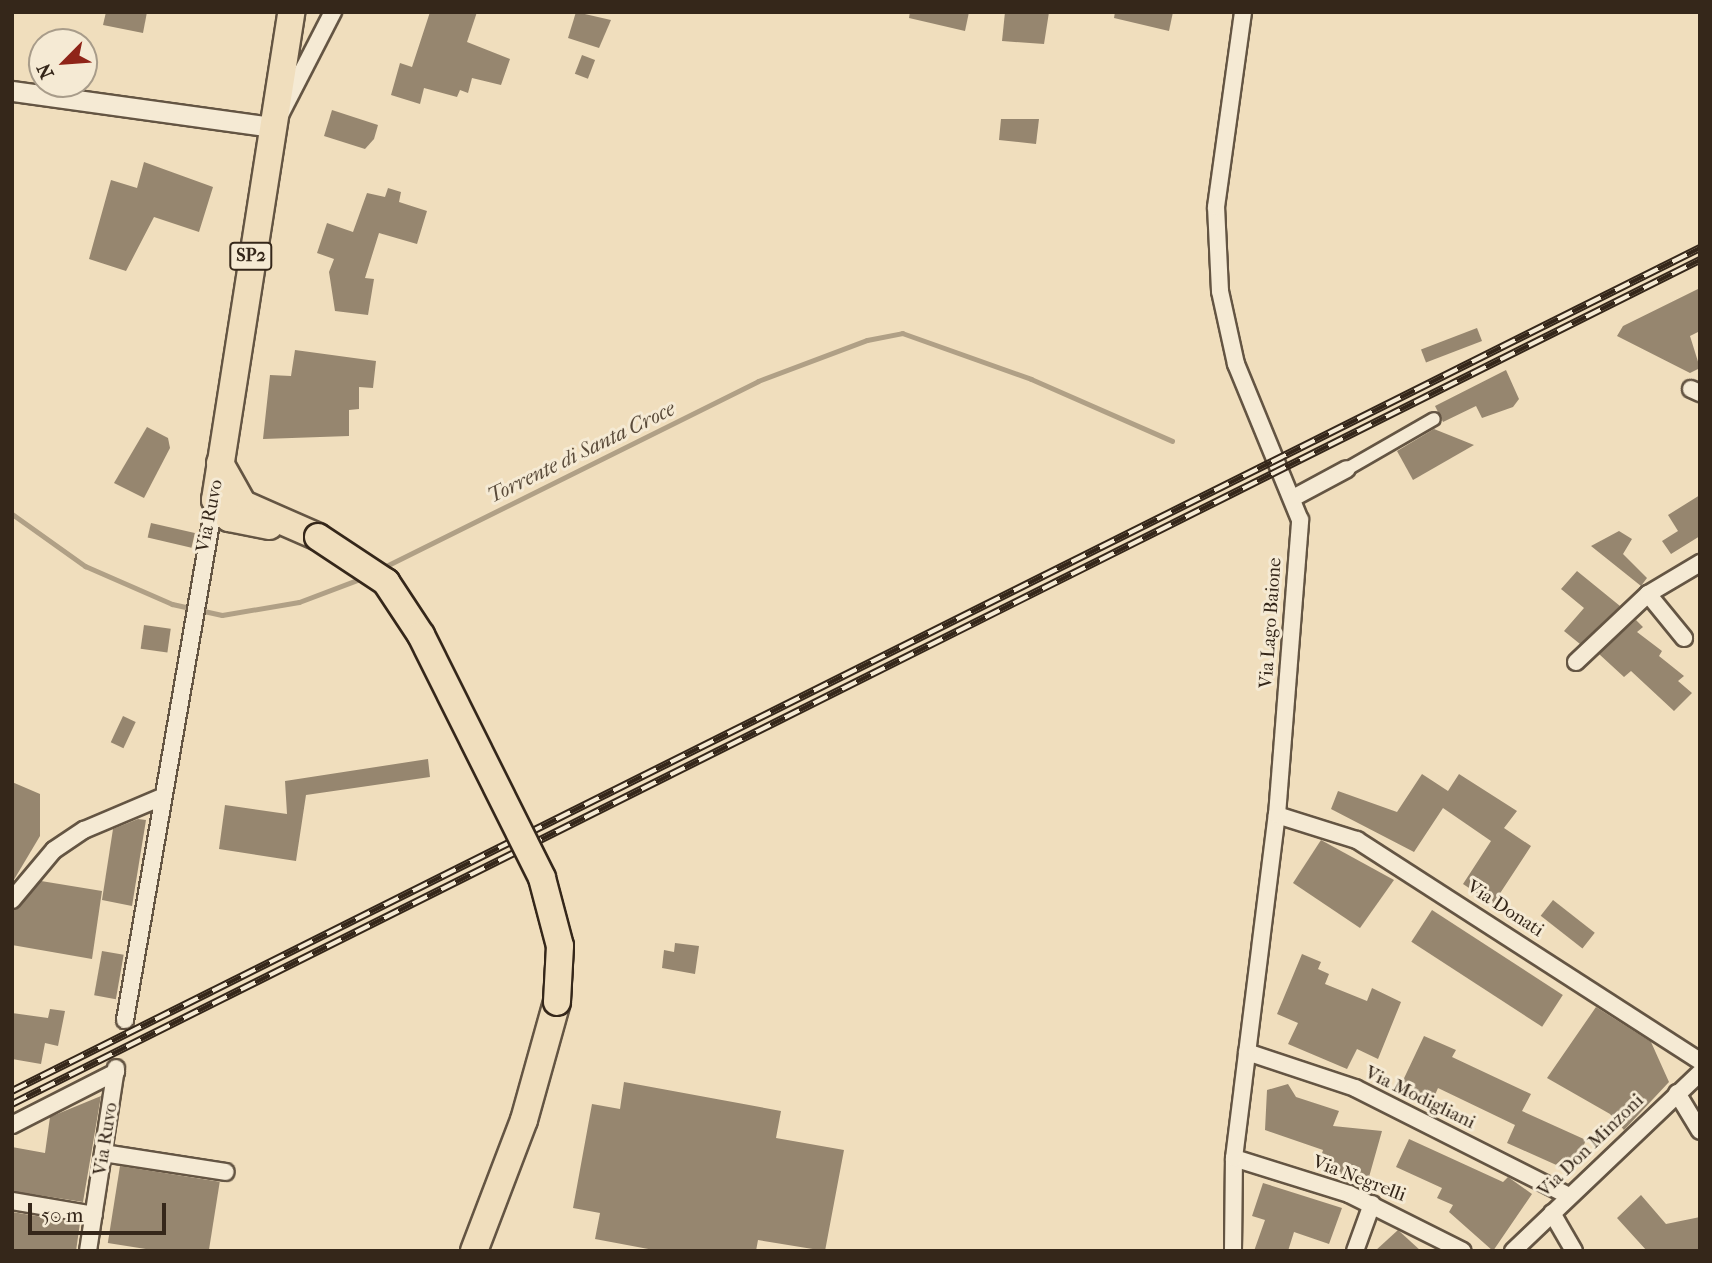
<!DOCTYPE html>
<style>
body{margin:0}
#map{position:relative;width:1712px;height:1263px;overflow:hidden;background:#f0debd;font-family:"IM FELL French Canon",serif}
div>[style]{position:absolute}
.stream>*{height:5px;margin:-2.5px;padding:0 2.5px;transform-origin:2.5px;border-radius:2.5px;background:#b0a086}
.building>*{inset:0;background:#96866f;transform-origin:0 0}
.roads{filter:drop-shadow(2px 0 #645543) drop-shadow(-2px 0 #645543) drop-shadow(0 2px #645543) drop-shadow(0 -2px #645543)}
.pedestrian>*{height:12px;margin:-6px;padding:0 6px;transform-origin:6px;border-radius:6px;background:#f5ead4}
.minor>*{height:16px;margin:-8px;padding:0 8px;transform-origin:8px;border-radius:8px;background:#f5ead4}
.tertiary>*{height:19px;margin:-9.5px;padding:0 9.5px;transform-origin:9.5px;border-radius:9.5px;background:#f5ead4}
.primary>*{height:26px;margin:-13px;padding:0 13px;transform-origin:13px;border-radius:13px;background:#f0debd}
.rail>*{height:8px;margin-top:-4px;transform-origin:0;background:repeating-linear-gradient(90deg,#f5ead4 0 16px,#35271a 0 32px);box-sizing:border-box;border-block:2px solid #35271a}
.bridges{filter:drop-shadow(2px 0 #35271a) drop-shadow(-2px 0 #35271a) drop-shadow(0 2px #35271a) drop-shadow(0 -2px #35271a)}
.primary-bridge>*{height:26px;margin:-13px;padding:0 13px;transform-origin:13px;border-radius:13px;background:#f0debd}
span{translate:-50% -50%;white-space:nowrap;text-align:center;line-height:1.15;-webkit-text-stroke:6px #f5ead4;paint-order:stroke}
.shield-label span{padding:2px 5px;background:#f5ead4;border:2px solid;border-radius:5px;-webkit-text-stroke-width:0}
.shield-label{font-size:18px;color:#35271a;font-weight:700}
.street-label{font-size:19px;color:#35271a}
.water-label{font-size:21px;color:#5a4b3a;font-style:italic}
.frame{position:absolute;inset:0;border:14px solid #35271a;pointer-events:none}
.north{position:absolute;left:28px;top:28px;width:70px;height:70px;box-sizing:border-box;background:#f5ead4;border:2px solid #a89c8a;border-radius:50%;rotate:245deg;font-size:19px;font-weight:700;line-height:28px;text-align:center;color:#35271a}
.north::after{content:'';display:block;margin:auto;width:24px;height:32px;background:#8f2418;clip-path:polygon(50% 0,100% 100%,50% 72%,0 100%)}
.scale{position:absolute;left:28px;top:1203px;width:138px;height:32px;box-sizing:border-box;border:4px solid #35271a;border-top:0;padding-left:9px;font-size:21px;line-height:24px;white-space:nowrap;color:#35271a;-webkit-text-stroke:5px #f5ead4;paint-order:stroke}
</style>
<div id="map">
<div class="stream">
<div style="left:12px;top:514px;width:90px;rotate:35.5deg"></div>
<div style="left:85px;top:566px;width:95px;rotate:23.6deg"></div>
<div style="left:172px;top:604px;width:51px;rotate:12.4deg"></div>
<div style="left:222px;top:615px;width:78px;rotate:-9.6deg"></div>
<div style="left:299px;top:602px;width:71px;rotate:-20.7deg"></div>
<div style="left:380px;top:569px;width:422px;rotate:-26.4deg"></div>
<div style="left:758px;top:381px;width:116px;rotate:-20.6deg"></div>
<div style="left:867px;top:340px;width:36px;rotate:-11deg"></div>
<div style="left:902px;top:333px;width:137px;rotate:19.6deg"></div>
<div style="left:1031px;top:379px;width:154px;rotate:23.7deg"></div>
</div>
<div class="building">
<div style="clip-path:polygon(106px 12px,147px 12px,143px 33px,103px 25px)"></div>
<div style="clip-path:polygon(430px 12px,477px 12px,467px 42px,510px 59px,501px 85px,472px 78px,468px 93px,460px 90px,457px 97px,424px 88px,420px 104px,391px 95px,400px 63px,412px 67px)"></div>
<div style="clip-path:polygon(576px 12px,611px 20px,599px 48px,568px 38px)"></div>
<div style="clip-path:polygon(910px 12px,969px 12px,965px 31px,909px 18px)"></div>
<div style="clip-path:polygon(1005px 12px,1049px 12px,1044px 44px,1002px 41px)"></div>
<div style="clip-path:polygon(1115px 12px,1173px 12px,1169px 31px,1114px 18px)"></div>
<div style="left:582px;top:55px;width:14px;height:20px;rotate:21deg"></div>
<div style="clip-path:polygon(332px 110px,378px 125px,374px 139px,365px 149px,324px 136px)"></div>
<div style="clip-path:polygon(1001px 119px,1039px 119px,1036px 144px,999px 140px)"></div>
<div style="clip-path:polygon(144px 162px,213px 187px,199px 232px,154px 217px,126px 271px,89px 259px,111px 180px,137px 188px)"></div>
<div style="clip-path:polygon(388px 188px,401px 192px,399px 202px,427px 211px,417px 244px,379px 233px,365px 278px,374px 279px,368px 315px,335px 311px,329px 272px,334px 259px,317px 253px,327px 223px,353px 232px,367px 193px,385px 197px)"></div>
<div style="clip-path:polygon(1700px 288px,1700px 331px,1690px 336px,1700px 368px,1690px 373px,1617px 336px,1623px 326px)"></div>
<div style="left:1477px;top:328px;width:14px;height:60px;rotate:69deg"></div>
<div style="clip-path:polygon(295px 350px,376px 361px,373px 388px,359px 387px,359px 409px,349px 410px,349px 436px,263px 439px,270px 375px,291px 376px)"></div>
<div style="clip-path:polygon(1506px 370px,1519px 399px,1513px 407px,1482px 418px,1476px 406px,1443px 422px,1435px 406px)"></div>
<div style="clip-path:polygon(147px 427px,168px 438px,170px 448px,144px 498px,114px 483px)"></div>
<div style="clip-path:polygon(1434px 429px,1474px 445px,1413px 480px,1397px 451px)"></div>
<div style="clip-path:polygon(1700px 495px,1700px 536px,1671px 554px,1662px 541px,1678px 531px,1668px 515px)"></div>
<div style="left:151px;top:523px;width:45px;height:15px;rotate:13deg"></div>
<div style="clip-path:polygon(1619px 531px,1632px 539px,1623px 554px,1647px 578px,1641px 586px,1591px 546px)"></div>
<div style="clip-path:polygon(1577px 571px,1620px 606px,1580px 644px,1564px 631px,1584px 608px,1561px 589px)"></div>
<div style="clip-path:polygon(1636px 620px,1643px 627px,1637px 632px,1662px 651px,1659px 656px,1684px 676px,1678px 681px,1692px 693px,1674px 711px,1631px 671px,1624px 677px,1599px 654px)"></div>
<div style="left:144px;top:625px;width:27px;height:24px;rotate:8deg"></div>
<div style="left:123px;top:716px;width:14px;height:29px;rotate:25deg"></div>
<div style="clip-path:polygon(428px 759px,430px 777px,306px 795px,296px 861px,219px 849px,225px 805px,287px 814px,285px 781px)"></div>
<div style="clip-path:polygon(1422px 774px,1448px 791px,1459px 774px,1517px 811px,1504px 828px,1531px 846px,1493px 904px,1463px 884px,1491px 841px,1443px 808px,1414px 852px,1331px 809px,1338px 791px,1397px 812px)"></div>
<div style="clip-path:polygon(12px 782px,40px 794px,40px 836px,12px 883px)"></div>
<div style="clip-path:polygon(138px 819px,146px 820px,132px 906px,102px 900px,113px 829px)"></div>
<div style="clip-path:polygon(1321px 840px,1394px 880px,1360px 928px,1293px 883px)"></div>
<div style="clip-path:polygon(41px 881px,102px 891px,92px 959px,12px 945px,12px 910px)"></div>
<div style="left:1553px;top:900px;width:53px;height:20px;rotate:38deg"></div>
<div style="left:1432px;top:910px;width:156px;height:38px;rotate:33deg"></div>
<div style="clip-path:polygon(675px 943px,699px 946px,695px 974px,662px 968px,664px 950px,674px 952px)"></div>
<div style="left:102px;top:951px;width:22px;height:45px;rotate:10deg"></div>
<div style="clip-path:polygon(1302px 954px,1321px 962px,1318px 969px,1329px 974px,1325px 984px,1367px 1001px,1372px 988px,1401px 1002px,1378px 1059px,1357px 1049px,1347px 1069px,1288px 1044px,1298px 1023px,1277px 1014px)"></div>
<div style="clip-path:polygon(1596px 1007px,1651px 1042px,1669px 1082px,1624px 1130px,1610px 1114px,1547px 1078px)"></div>
<div style="clip-path:polygon(50px 1009px,65px 1011px,58px 1046px,45px 1043px,41px 1064px,12px 1059px,12px 1013px,48px 1018px)"></div>
<div style="clip-path:polygon(1424px 1036px,1456px 1050px,1452px 1057px,1531px 1094px,1522px 1111px,1586px 1140px,1572px 1172px,1507px 1143px,1515px 1125px,1438px 1088px,1430px 1106px,1398px 1091px)"></div>
<div style="clip-path:polygon(624px 1082px,781px 1111px,776px 1138px,844px 1150px,825px 1251px,758px 1240px,756px 1251px,659px 1251px,595px 1239px,600px 1213px,573px 1208px,592px 1104px,620px 1109px)"></div>
<div style="clip-path:polygon(1288px 1084px,1296px 1097px,1339px 1111px,1333px 1126px,1382px 1131px,1369px 1177px,1343px 1176px,1319px 1164px,1323px 1150px,1265px 1130px,1267px 1090px)"></div>
<div style="clip-path:polygon(101px 1096px,83px 1202px,12px 1191px,12px 1147px,45px 1153px,50px 1117px)"></div>
<div style="clip-path:polygon(1409px 1139px,1503px 1182px,1508px 1177px,1532px 1194px,1493px 1251px,1449px 1212px,1453px 1205px,1437px 1198px,1442px 1188px,1396px 1167px)"></div>
<div style="left:120px;top:1166px;width:101px;height:78px;rotate:9deg"></div>
<div style="clip-path:polygon(1263px 1183px,1342px 1208px,1329px 1244px,1294px 1232px,1288px 1251px,1254px 1251px,1265px 1220px,1252px 1216px)"></div>
<div style="clip-path:polygon(1641px 1195px,1666px 1224px,1700px 1217px,1700px 1251px,1647px 1251px,1617px 1218px)"></div>
<div style="clip-path:polygon(12px 1212px,80px 1223px,76px 1251px,12px 1251px)"></div>
<div style="clip-path:polygon(1398px 1230px,1421px 1251px,1375px 1251px)"></div>
</div>
<div class="roads">
<div class="pedestrian">
<div style="left:1347px;top:469px;width:100px;rotate:-29.9deg"></div>
</div>
<div class="minor">
<div style="left:281px;top:113px;width:114px;rotate:-62.8deg"></div>
<div style="left:1691px;top:389px;width:10px;rotate:24deg"></div>
<div style="left:1293px;top:498px;width:61px;rotate:-28.2deg"></div>
<div style="left:1648px;top:594px;width:57px;rotate:50.7deg"></div>
<div style="left:1576px;top:662px;width:99px;rotate:-43.4deg"></div>
<div style="left:1648px;top:594px;width:61px;rotate:-30.8deg"></div>
<div style="left:1277px;top:815px;width:84px;rotate:17.4deg"></div>
<div style="left:1357px;top:840px;width:408px;rotate:32.8deg"></div>
<div style="left:12px;top:900px;width:65px;rotate:-50deg"></div>
<div style="left:54px;top:850px;width:36px;rotate:-34deg"></div>
<div style="left:84px;top:830px;width:85px;rotate:-22.9deg"></div>
<div style="left:125px;top:1020px;width:528px;rotate:-80.18deg"></div>
<div style="left:1247px;top:1052px;width:114px;rotate:18.4deg"></div>
<div style="left:1355px;top:1088px;width:240px;rotate:26.8deg"></div>
<div style="left:1677px;top:1093px;width:44px;rotate:58.8deg"></div>
<div style="left:12px;top:1125px;width:117px;rotate:-27deg"></div>
<div style="left:103px;top:1153px;width:124px;rotate:8.8deg"></div>
<div style="left:1234px;top:1158px;width:121px;rotate:17.4deg"></div>
<div style="left:1349px;top:1194px;width:127px;rotate:26.6deg"></div>
<div style="left:12px;top:1201px;width:83px;rotate:9.7deg"></div>
<div style="left:1552px;top:1213px;width:44px;rotate:59.9deg"></div>
<div style="left:88px;top:1251px;width:185px;rotate:-81.3deg"></div>
<div style="left:1233px;top:1251px;width:93px;rotate:-89.4deg"></div>
<div style="left:1234px;top:1158px;width:346px;rotate:-82.9deg"></div>
<div style="left:1277px;top:815px;width:296px;rotate:-85.5deg"></div>
<div style="left:1300px;top:520px;width:169px;rotate:-112.3deg"></div>
<div style="left:1236px;top:364px;width:75px;rotate:-102.4deg"></div>
<div style="left:1220px;top:291px;width:84px;rotate:-92.7deg"></div>
<div style="left:1216px;top:207px;width:197px;rotate:-82.1deg"></div>
<div style="left:1355px;top:1251px;width:50px;rotate:-70.1deg"></div>
<div style="left:1513px;top:1251px;width:258px;rotate:-43.6deg"></div>
</div>
<div class="tertiary">
<div style="left:12px;top:91px;width:263px;rotate:7.9deg"></div>
</div>
<div class="primary">
<div style="left:220px;top:463px;width:47px;rotate:60.7deg"></div>
<div style="left:243px;top:504px;width:82px;rotate:23.7deg"></div>
<div style="left:215px;top:500px;width:494px;rotate:-81.1deg"></div>
<div style="left:215px;top:500px;width:23px;rotate:52deg"></div>
<div style="left:229px;top:518px;width:41px;rotate:11.3deg"></div>
<div style="left:474px;top:1251px;width:140px;rotate:-69.1deg"></div>
<div style="left:524px;top:1120px;width:123px;rotate:-74.4deg"></div>
</div>
</div>
<div class="rail">
<div style="left:12px;top:1091px;width:1887px;rotate:-26.54deg"></div>
<div style="left:12px;top:1104px;width:1887px;rotate:-26.57deg"></div>
</div>
<div class="bridges">
<div class="primary-bridge">
<div style="left:318px;top:537px;width:82px;rotate:33.5deg"></div>
<div style="left:386px;top:582px;width:64px;rotate:56.6deg"></div>
<div style="left:421px;top:635px;width:271px;rotate:63.5deg"></div>
<div style="left:542px;top:878px;width:70px;rotate:75.2deg"></div>
<div style="left:560px;top:946px;width:56px;rotate:93.1deg"></div>
</div>
</div>
<div class="shield-label">
<span style="left:251px;top:256px">SP2</span>
</div>
<div class="street-label">
<span style="left:210px;top:516px;rotate:-79deg">Via Ruvo</span>
<span style="left:1271px;top:623px;rotate:-86deg">Via Lago Baione</span>
<span style="left:1505px;top:909px;rotate:33deg">Via Donati</span>
<span style="left:1420px;top:1098px;rotate:26deg">Via Modigliani</span>
<span style="left:106px;top:1139px;rotate:-81deg">Via Ruvo</span>
<span style="left:1591px;top:1146px;rotate:-44deg">Via Don Minzoni</span>
<span style="left:1359px;top:1179px;rotate:21deg">Via Negrelli</span>
</div>
<div class="water-label">
<span style="left:581px;top:452px;rotate:-26deg">Torrente di Santa Croce</span>
</div>
<div class="frame"></div>
<div class="north">N</div>
<div class="scale">50 m</div>
</div>
